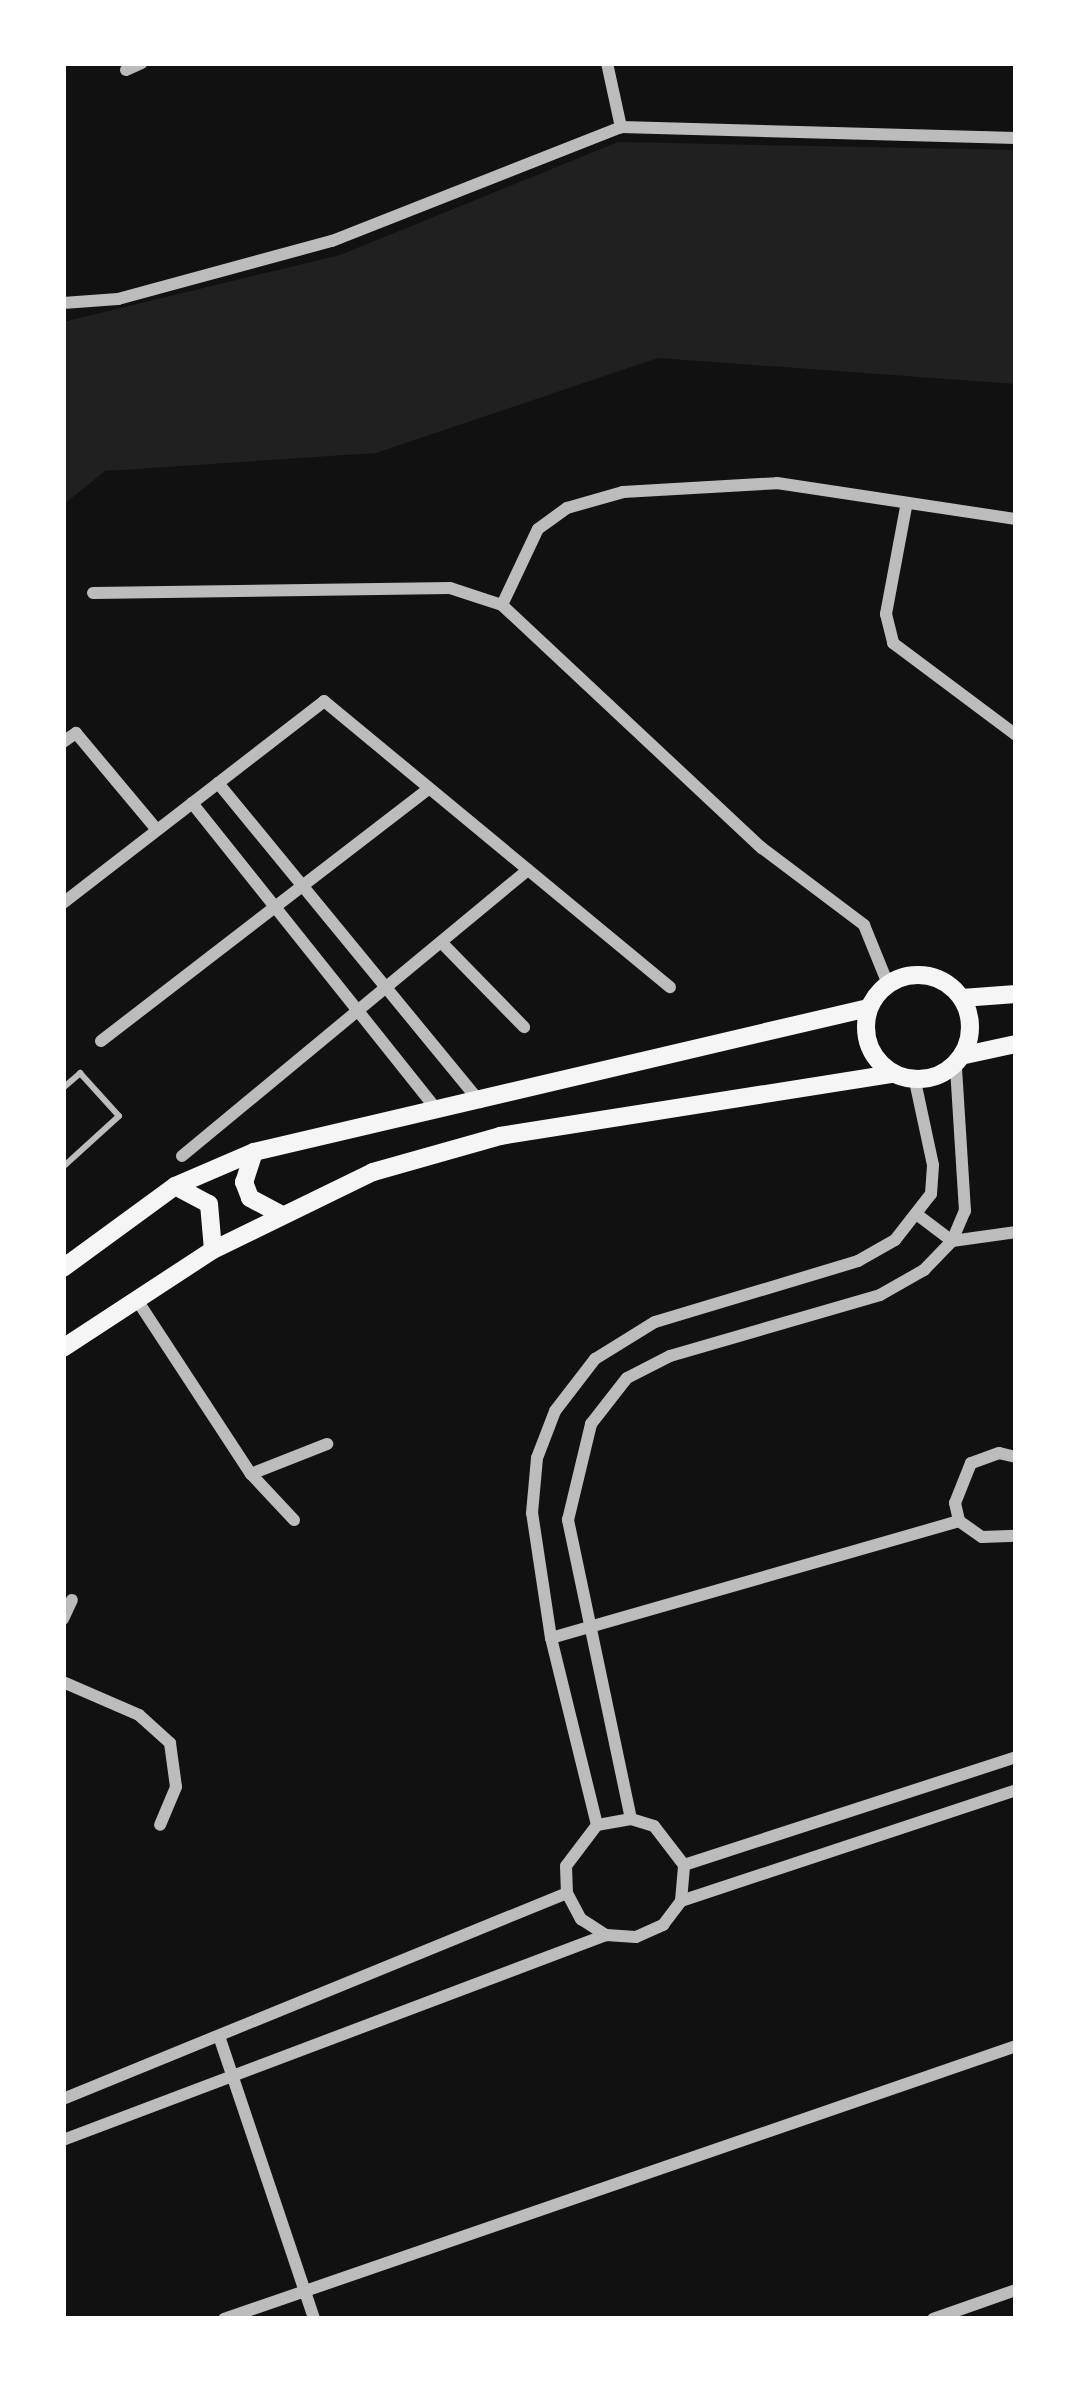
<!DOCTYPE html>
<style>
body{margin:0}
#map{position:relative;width:1079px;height:2382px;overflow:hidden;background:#111;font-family:Merriweather,serif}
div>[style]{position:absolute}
.green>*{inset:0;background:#202020}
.service>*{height:6px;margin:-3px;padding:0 3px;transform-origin:3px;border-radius:3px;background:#bcbcbc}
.minor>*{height:12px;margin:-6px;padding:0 6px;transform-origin:6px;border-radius:6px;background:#bcbcbc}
.secondary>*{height:18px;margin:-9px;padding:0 9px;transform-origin:9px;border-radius:9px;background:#f5f5f5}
.secondary>.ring{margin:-9px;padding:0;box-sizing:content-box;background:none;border:18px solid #f5f5f5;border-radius:50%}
span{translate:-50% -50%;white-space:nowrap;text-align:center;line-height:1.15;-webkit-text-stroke:12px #fff;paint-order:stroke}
.frame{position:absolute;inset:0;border:66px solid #fff;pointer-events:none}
</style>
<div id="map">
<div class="green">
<div style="clip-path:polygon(618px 142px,1016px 150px,1016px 384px,658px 358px,376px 453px,105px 471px,63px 505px,63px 322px,340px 255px)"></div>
</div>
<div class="service">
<div style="left:63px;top:1088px;width:23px;rotate:-41deg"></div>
<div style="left:80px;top:1073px;width:58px;rotate:47.8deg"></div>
<div style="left:119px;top:1116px;width:76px;rotate:137.7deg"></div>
</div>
<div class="minor">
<div style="left:607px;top:63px;width:66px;rotate:77.7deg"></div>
<div style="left:126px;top:70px;width:17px;rotate:-24deg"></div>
<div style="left:63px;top:303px;width:55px;rotate:-4.2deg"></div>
<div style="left:118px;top:299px;width:222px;rotate:-15.2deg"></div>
<div style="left:332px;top:241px;width:311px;rotate:-21.5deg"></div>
<div style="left:621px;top:127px;width:395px;rotate:1.6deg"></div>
<div style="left:906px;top:507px;width:109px;rotate:100.6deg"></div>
<div style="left:886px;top:614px;width:30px;rotate:76deg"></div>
<div style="left:893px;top:643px;width:154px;rotate:36.8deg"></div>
<div style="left:93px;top:593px;width:357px;rotate:-0.8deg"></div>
<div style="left:450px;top:588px;width:55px;rotate:18.1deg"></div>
<div style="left:502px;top:605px;width:356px;rotate:43.1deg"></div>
<div style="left:762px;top:848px;width:128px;rotate:37deg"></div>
<div style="left:864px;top:925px;width:64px;rotate:67.9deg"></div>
<div style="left:502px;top:605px;width:84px;rotate:-64.7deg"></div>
<div style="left:538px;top:529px;width:36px;rotate:-36deg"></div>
<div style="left:567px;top:508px;width:58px;rotate:-15.9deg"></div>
<div style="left:623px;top:492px;width:154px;rotate:-3.3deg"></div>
<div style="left:777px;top:483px;width:242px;rotate:8.6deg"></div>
<div style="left:63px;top:742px;width:16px;rotate:-35deg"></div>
<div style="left:76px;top:733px;width:126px;rotate:50.1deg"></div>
<div style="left:218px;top:783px;width:413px;rotate:50.6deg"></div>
<div style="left:192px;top:803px;width:394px;rotate:51.4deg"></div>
<div style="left:63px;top:903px;width:330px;rotate:-37.7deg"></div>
<div style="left:324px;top:701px;width:449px;rotate:39.6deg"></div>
<div style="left:441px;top:942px;width:119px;rotate:45.7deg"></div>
<div style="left:101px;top:1041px;width:414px;rotate:-37.6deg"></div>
<div style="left:182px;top:1156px;width:449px;rotate:-39.6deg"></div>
<div style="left:919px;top:1216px;width:41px;rotate:37.1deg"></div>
<div style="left:952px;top:1241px;width:65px;rotate:-8deg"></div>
<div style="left:137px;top:1300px;width:208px;rotate:56.8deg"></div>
<div style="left:251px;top:1474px;width:63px;rotate:46.9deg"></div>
<div style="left:1016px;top:1457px;width:17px;rotate:-167deg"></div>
<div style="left:999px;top:1453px;width:30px;rotate:160deg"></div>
<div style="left:971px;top:1463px;width:43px;rotate:111.8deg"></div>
<div style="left:955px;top:1503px;width:18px;rotate:77deg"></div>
<div style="left:959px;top:1521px;width:28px;rotate:35deg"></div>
<div style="left:982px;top:1537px;width:34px;rotate:-2deg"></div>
<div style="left:251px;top:1474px;width:82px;rotate:-21.5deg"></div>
<div style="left:63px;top:1619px;width:21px;rotate:-65deg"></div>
<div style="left:551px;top:1638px;width:424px;rotate:-16deg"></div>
<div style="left:63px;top:1682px;width:83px;rotate:23.5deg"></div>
<div style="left:139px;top:1715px;width:42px;rotate:42.1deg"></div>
<div style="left:170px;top:1743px;width:44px;rotate:82.2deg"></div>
<div style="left:176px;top:1787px;width:41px;rotate:112.8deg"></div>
<div style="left:631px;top:1819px;width:306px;rotate:-101.9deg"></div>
<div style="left:568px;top:1520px;width:99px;rotate:-76.5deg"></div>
<div style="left:591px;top:1424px;width:58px;rotate:-52deg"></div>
<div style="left:627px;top:1378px;width:48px;rotate:-27.1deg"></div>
<div style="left:670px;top:1356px;width:219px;rotate:-16.2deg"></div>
<div style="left:880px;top:1295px;width:51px;rotate:-29.6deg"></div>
<div style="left:924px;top:1270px;width:40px;rotate:-46deg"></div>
<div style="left:952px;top:1241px;width:33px;rotate:-67deg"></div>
<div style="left:965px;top:1211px;width:145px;rotate:-93.6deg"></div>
<div style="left:597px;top:1825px;width:193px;rotate:-103.8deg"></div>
<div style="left:551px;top:1638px;width:126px;rotate:-98.6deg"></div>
<div style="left:532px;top:1513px;width:55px;rotate:-84.8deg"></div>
<div style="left:537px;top:1458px;width:50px;rotate:-69deg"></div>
<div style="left:555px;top:1411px;width:66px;rotate:-52.4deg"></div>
<div style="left:595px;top:1359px;width:70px;rotate:-31.7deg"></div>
<div style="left:655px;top:1322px;width:212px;rotate:-16.7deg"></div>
<div style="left:858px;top:1261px;width:43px;rotate:-29.6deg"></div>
<div style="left:895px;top:1240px;width:58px;rotate:-52deg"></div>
<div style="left:931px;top:1194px;width:29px;rotate:-86deg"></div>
<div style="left:933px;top:1165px;width:86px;rotate:-102.1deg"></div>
<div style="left:684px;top:1865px;width:349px;rotate:-18deg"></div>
<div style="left:681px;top:1901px;width:353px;rotate:-18.3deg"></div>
<div style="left:220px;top:2039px;width:295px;rotate:71.4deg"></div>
<div style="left:63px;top:2099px;width:544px;rotate:-22.23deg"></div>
<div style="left:63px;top:2140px;width:580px;rotate:-20.68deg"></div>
<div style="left:606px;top:1935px;width:30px;rotate:4deg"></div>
<div style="left:636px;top:1937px;width:30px;rotate:-24deg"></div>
<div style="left:663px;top:1925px;width:30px;rotate:-53deg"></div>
<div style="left:681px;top:1901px;width:36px;rotate:-85deg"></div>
<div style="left:684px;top:1865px;width:49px;rotate:-127.6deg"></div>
<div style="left:654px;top:1826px;width:24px;rotate:-163deg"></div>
<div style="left:631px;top:1819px;width:35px;rotate:170deg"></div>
<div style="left:597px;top:1825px;width:51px;rotate:127.1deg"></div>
<div style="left:566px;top:1866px;width:27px;rotate:88deg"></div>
<div style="left:567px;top:1893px;width:30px;rotate:62deg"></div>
<div style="left:581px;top:1919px;width:30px;rotate:33deg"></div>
<div style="left:224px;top:2319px;width:838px;rotate:-19.02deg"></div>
<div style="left:933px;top:2319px;width:88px;rotate:-19.3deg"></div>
</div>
<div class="secondary">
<div class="ring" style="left:866px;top:975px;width:86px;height:86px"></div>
<div style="left:962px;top:998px;width:54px;rotate:-4.2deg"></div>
<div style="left:965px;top:1055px;width:52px;rotate:-12.2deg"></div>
<div style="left:254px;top:1152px;width:32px;rotate:108deg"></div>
<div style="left:244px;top:1182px;width:17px;rotate:69deg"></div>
<div style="left:250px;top:1198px;width:34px;rotate:28deg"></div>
<div style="left:175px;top:1186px;width:38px;rotate:28deg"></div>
<div style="left:209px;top:1204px;width:46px;rotate:85deg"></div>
<div style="left:63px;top:1268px;width:139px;rotate:-36.2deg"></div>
<div style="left:175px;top:1186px;width:86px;rotate:-23.3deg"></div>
<div style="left:254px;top:1152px;width:631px;rotate:-13.2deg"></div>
<div style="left:63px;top:1348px;width:179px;rotate:-33.2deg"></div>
<div style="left:213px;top:1250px;width:178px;rotate:-26deg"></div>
<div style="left:373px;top:1172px;width:132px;rotate:-15.8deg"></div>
<div style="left:500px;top:1136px;width:397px;rotate:-9deg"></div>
</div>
<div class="frame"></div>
</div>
